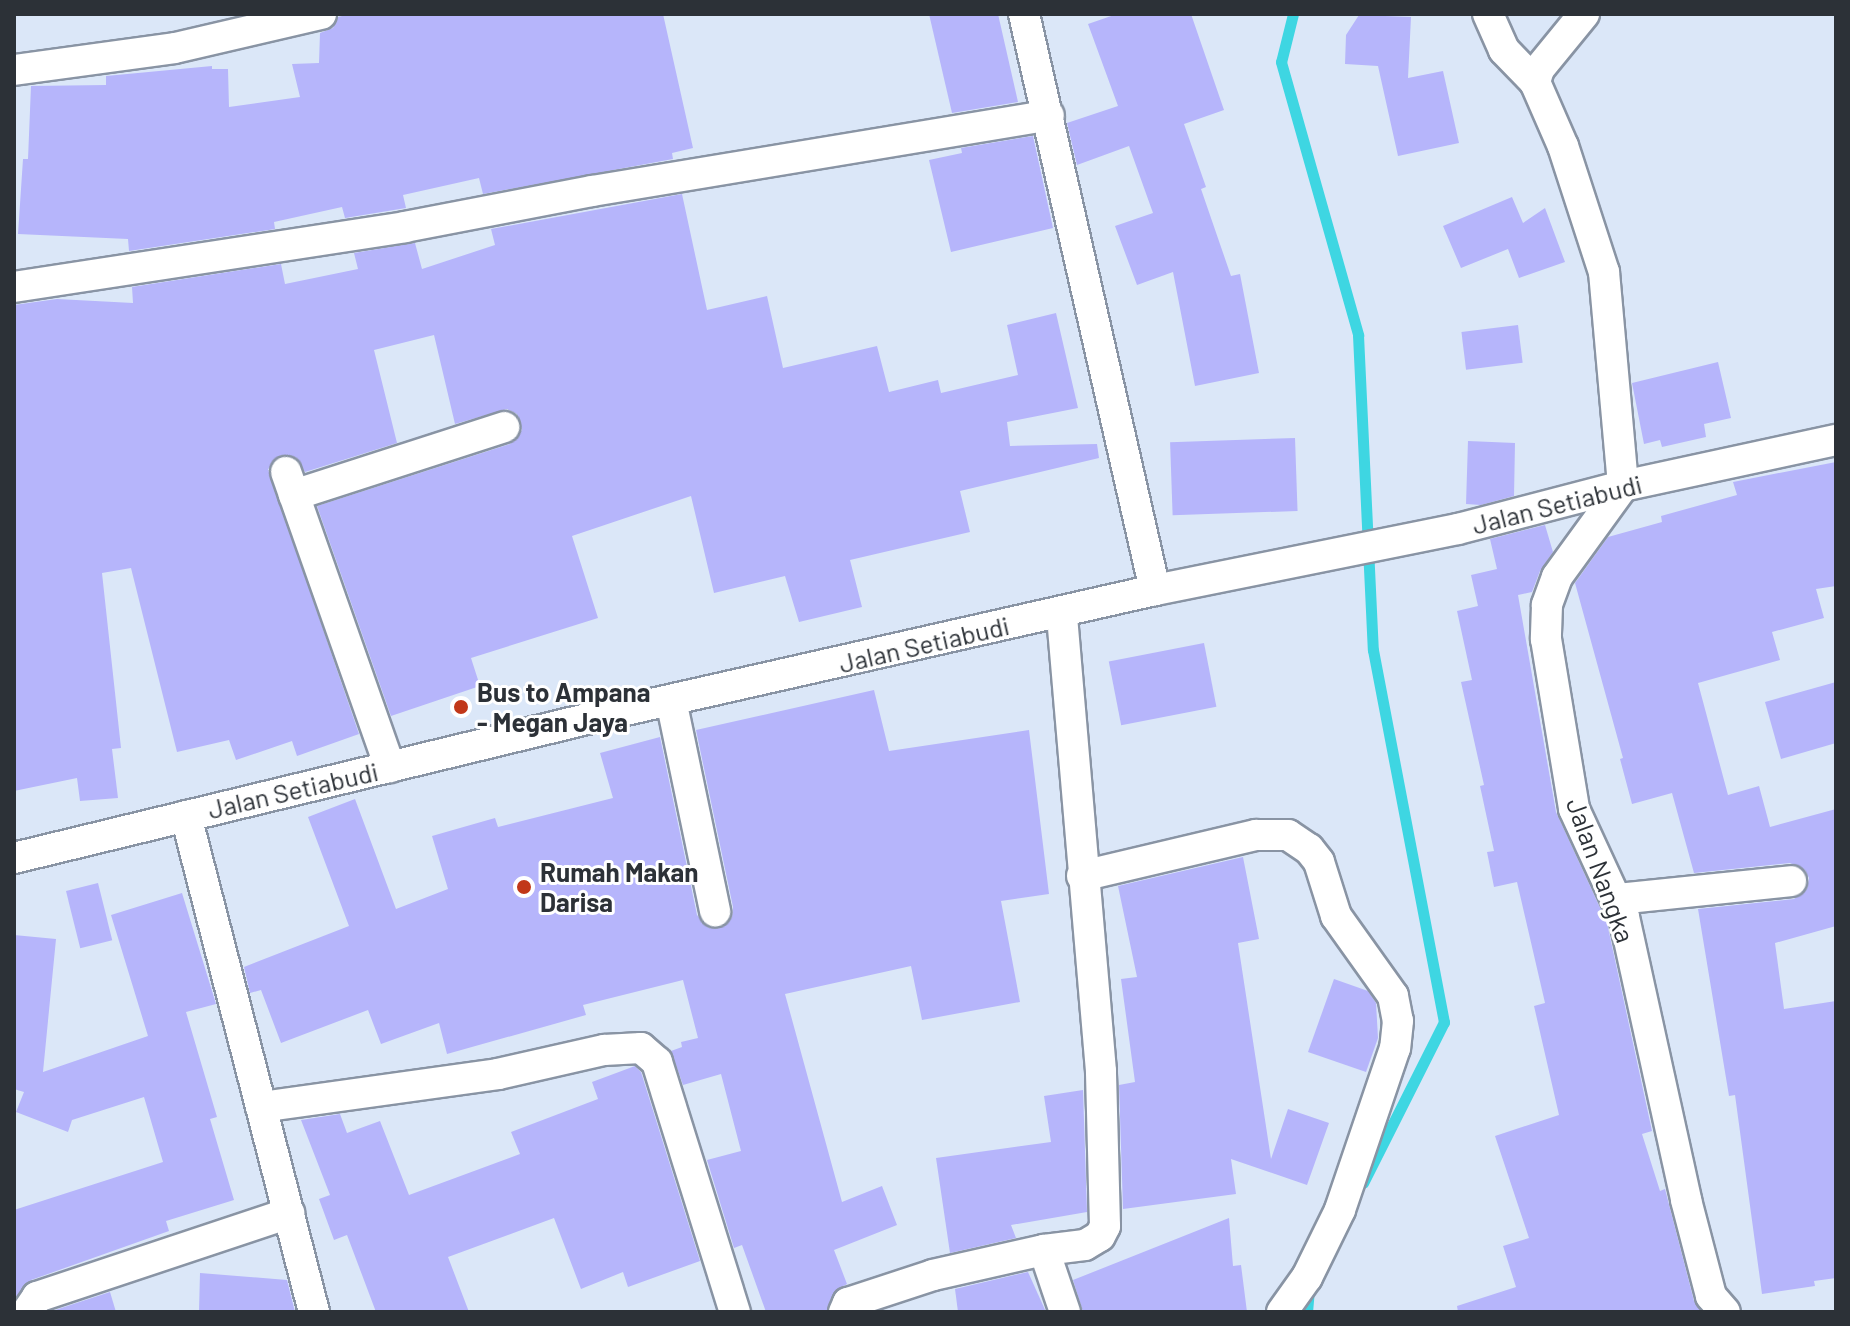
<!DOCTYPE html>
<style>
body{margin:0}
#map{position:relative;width:1850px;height:1326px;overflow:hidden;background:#dbe7f8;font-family:Barlow,sans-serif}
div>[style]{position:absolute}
.stream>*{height:11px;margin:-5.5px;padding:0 5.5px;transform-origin:5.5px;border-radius:5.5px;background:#3ed6e2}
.building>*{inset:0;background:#b6b5fb;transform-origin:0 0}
.roads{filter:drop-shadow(2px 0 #8994a4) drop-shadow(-2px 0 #8994a4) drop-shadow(0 2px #8994a4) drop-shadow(0 -2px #8994a4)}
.minor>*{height:30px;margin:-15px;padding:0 15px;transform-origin:15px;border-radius:15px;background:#fff}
.dots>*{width:22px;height:22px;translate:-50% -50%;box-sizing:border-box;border:4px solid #fff;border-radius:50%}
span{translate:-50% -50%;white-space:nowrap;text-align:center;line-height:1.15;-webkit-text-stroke:6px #fff;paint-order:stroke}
.street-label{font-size:26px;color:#2c3137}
.poi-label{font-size:26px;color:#2c3137;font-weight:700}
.left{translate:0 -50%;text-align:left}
.frame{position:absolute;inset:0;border:16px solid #2c3137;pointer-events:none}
</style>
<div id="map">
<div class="stream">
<div style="left:1293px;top:14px;width:49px;rotate:104deg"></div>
<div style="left:1281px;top:62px;width:284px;rotate:74.2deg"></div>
<div style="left:1358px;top:335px;width:315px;rotate:87.3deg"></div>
<div style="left:1373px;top:650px;width:379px;rotate:79.2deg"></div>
<div style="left:1444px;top:1022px;width:180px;rotate:116.7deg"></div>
<div style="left:1307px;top:1312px;width:21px;rotate:-85deg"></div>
</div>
<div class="building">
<div style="clip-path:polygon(350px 14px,663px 14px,693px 148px,672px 153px,673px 159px,483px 194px,479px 178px,403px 195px,406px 208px,345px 218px,342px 207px,274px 222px,275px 229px,129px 251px,128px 239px,18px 234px,23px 159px,28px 159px,31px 86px,106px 85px,106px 76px,212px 66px,212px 69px,228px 69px,229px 107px,300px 97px,292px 64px,319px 63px,320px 33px,333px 28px,338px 17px)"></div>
<div style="clip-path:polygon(929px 14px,998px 14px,1018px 102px,952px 113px)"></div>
<div style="clip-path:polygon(1117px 14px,1191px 14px,1224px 110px,1184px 124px,1206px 187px,1201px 189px,1231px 276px,1240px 274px,1259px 373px,1195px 386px,1173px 272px,1137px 285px,1115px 226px,1153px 213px,1129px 146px,1077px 165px,1067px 123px,1118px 106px,1088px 24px)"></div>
<div style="clip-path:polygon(1359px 15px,1411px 17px,1408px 78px,1443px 71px,1459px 143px,1398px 156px,1378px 66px,1345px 64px,1346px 35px)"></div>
<div style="clip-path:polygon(1033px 136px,1053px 228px,951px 252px,929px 160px,962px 153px,961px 148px)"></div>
<div style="clip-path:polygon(682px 194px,707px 310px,767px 296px,783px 368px,877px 346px,889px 392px,938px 380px,941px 393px,1018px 375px,1007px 325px,1056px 313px,1078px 408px,1007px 422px,1010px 446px,1097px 444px,1099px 458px,960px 491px,970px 532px,850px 560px,862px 607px,799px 622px,785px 576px,714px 593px,691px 496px,572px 536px,598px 618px,471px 658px,480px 686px,391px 716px,317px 506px,510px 444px,522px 430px,517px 414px,507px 409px,455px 424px,434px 335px,374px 350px,397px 443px,305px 472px,297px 458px,281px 455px,268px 469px,359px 734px,297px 756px,292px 741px,236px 760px,229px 740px,177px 752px,131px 568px,102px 573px,121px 748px,112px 749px,118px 798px,80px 801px,77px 778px,14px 791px,14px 305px,57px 299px,133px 303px,132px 287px,281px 264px,285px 284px,358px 269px,354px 253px,415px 243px,422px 269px,495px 245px,491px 229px)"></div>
<div style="clip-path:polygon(1512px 197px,1523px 223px,1545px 208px,1565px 262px,1519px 278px,1508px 249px,1461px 268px,1443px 226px)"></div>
<div style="left:1518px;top:325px;width:38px;height:57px;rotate:83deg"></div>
<div style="clip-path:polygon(1718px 362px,1731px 418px,1704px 424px,1706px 437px,1662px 447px,1660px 440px,1644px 444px,1632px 383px)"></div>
<div style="left:1295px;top:438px;width:73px;height:125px;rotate:88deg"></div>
<div style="clip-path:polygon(1468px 441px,1515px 443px,1514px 496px,1481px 505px,1466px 504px)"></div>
<div style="clip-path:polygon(1836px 462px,1836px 586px,1816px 589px,1824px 618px,1772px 632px,1780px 660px,1698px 683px,1728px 795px,1759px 786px,1770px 827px,1836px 809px,1836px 926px,1775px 943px,1784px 1009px,1836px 1001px,1836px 1278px,1814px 1281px,1815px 1286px,1762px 1294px,1735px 1095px,1729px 1096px,1698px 909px,1794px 899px,1807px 889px,1809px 878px,1805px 870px,1790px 863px,1694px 873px,1672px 793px,1632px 804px,1620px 759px,1623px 758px,1575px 583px,1608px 537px,1662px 522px,1661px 516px,1737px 495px,1733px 482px)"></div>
<div style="clip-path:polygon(1545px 525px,1553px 552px,1540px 571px,1532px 592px,1518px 595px,1556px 812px,1607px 923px,1652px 1131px,1642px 1134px,1660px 1191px,1665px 1189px,1694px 1301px,1701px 1312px,1458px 1312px,1457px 1306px,1516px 1287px,1503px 1246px,1529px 1238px,1495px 1136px,1559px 1115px,1534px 1006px,1545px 1003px,1517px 882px,1494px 887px,1487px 852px,1494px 851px,1480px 786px,1484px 785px,1461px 682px,1472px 680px,1457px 611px,1478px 606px,1471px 575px,1497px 569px,1490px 539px)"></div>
<div style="left:1204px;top:643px;width:65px;height:97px;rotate:79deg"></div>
<div style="clip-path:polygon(1836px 682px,1836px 743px,1781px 759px,1765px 702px)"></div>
<div style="clip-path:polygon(874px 690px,889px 751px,1029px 730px,1049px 894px,1001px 901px,1020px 1002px,922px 1020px,911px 966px,785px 994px,842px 1202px,882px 1186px,897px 1225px,834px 1250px,847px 1284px,836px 1290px,826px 1312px,766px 1312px,742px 1245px,734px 1248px,707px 1160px,741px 1151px,721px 1074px,683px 1085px,671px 1051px,682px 1047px,681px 1042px,698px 1038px,683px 980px,583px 1005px,586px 1015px,447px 1054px,439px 1023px,381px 1044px,368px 1010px,281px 1043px,261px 990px,250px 993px,244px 967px,349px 926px,308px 817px,355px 799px,396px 909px,448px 889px,432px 836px,495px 818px,498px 827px,613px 798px,600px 753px,660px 737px,697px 915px,709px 928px,719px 928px,732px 917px,733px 907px,696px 730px)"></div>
<div style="clip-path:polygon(1243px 857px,1259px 939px,1238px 943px,1271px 1159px,1288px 1109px,1329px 1123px,1307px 1185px,1231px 1159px,1236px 1194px,1123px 1209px,1119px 1085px,1135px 1082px,1121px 979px,1137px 977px,1118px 886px)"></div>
<div style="left:98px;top:883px;width:59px;height:33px;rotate:76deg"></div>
<div style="clip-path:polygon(182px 893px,216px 1004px,186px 1012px,217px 1117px,210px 1119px,234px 1200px,166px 1221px,169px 1231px,31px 1280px,14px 1299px,14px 1210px,163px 1162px,144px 1097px,72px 1120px,68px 1132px,16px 1112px,24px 1092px,14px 1089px,14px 935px,56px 939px,43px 1072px,148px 1036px,111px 915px)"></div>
<div style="clip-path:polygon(1334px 979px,1368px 991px,1376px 1003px,1378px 1038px,1366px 1072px,1308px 1052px)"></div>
<div style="clip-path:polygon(635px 1066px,641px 1072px,700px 1261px,628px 1287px,623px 1272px,581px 1289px,554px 1218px,448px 1257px,469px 1312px,376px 1312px,347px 1235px,334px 1240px,319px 1199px,330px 1195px,301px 1120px,340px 1114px,347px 1133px,380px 1121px,409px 1195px,520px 1154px,511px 1132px,598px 1099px,592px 1082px)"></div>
<div style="clip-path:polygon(1083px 1090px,1087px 1212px,1011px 1225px,1016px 1238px,950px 1253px,936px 1158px,1051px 1142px,1044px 1096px)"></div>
<div style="clip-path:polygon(1229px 1218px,1233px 1266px,1241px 1265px,1247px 1312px,1083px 1312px,1073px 1280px)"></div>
<div style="clip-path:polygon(1028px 1272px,1046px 1312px,958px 1312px,955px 1289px)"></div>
<div style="clip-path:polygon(200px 1273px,287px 1280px,295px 1312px,199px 1312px)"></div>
<div style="clip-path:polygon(110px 1292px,116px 1312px,49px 1312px)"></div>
</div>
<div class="roads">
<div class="minor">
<div style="left:1024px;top:14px;width:591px;rotate:77.19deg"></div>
<div style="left:1488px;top:14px;width:39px;rotate:66deg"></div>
<div style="left:1504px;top:50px;width:45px;rotate:45.9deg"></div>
<div style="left:1584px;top:14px;width:71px;rotate:129.3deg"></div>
<div style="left:1539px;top:69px;width:14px;rotate:107deg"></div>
<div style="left:1535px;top:82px;width:70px;rotate:66.4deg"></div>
<div style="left:1563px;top:146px;width:133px;rotate:72deg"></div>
<div style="left:1604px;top:272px;width:215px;rotate:84.9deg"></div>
<div style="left:1623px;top:486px;width:112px;rotate:126deg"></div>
<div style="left:1557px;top:577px;width:30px;rotate:110deg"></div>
<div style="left:1547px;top:605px;width:34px;rotate:92deg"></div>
<div style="left:1546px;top:639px;width:172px;rotate:80.6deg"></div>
<div style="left:1574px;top:809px;width:119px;rotate:65.2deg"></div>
<div style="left:1624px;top:917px;width:290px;rotate:77.6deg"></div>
<div style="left:1686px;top:1200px;width:99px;rotate:75.4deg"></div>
<div style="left:1711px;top:1296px;width:21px;rotate:49deg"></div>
<div style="left:14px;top:70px;width:162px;rotate:-7.8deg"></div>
<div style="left:175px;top:48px;width:150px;rotate:-13.1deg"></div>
<div style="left:14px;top:287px;width:396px;rotate:-8.7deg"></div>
<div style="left:405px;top:227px;width:190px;rotate:-10.9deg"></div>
<div style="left:592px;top:191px;width:463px;rotate:-9.4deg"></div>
<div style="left:286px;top:472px;width:313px;rotate:70.6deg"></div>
<div style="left:294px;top:495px;width:221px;rotate:-17.9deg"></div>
<div style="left:671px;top:700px;width:216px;rotate:78.2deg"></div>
<div style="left:186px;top:816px;width:512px;rotate:75.53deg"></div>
<div style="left:14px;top:858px;width:602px;rotate:-13.64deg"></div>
<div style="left:599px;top:716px;width:570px;rotate:-12.77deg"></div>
<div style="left:1155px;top:590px;width:309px;rotate:-11.4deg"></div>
<div style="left:1458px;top:529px;width:171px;rotate:-14.6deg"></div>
<div style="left:1623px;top:486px;width:218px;rotate:-12.2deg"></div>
<div style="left:1082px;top:876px;width:179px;rotate:-13.3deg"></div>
<div style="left:1256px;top:835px;width:32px"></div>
<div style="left:1288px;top:835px;width:25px;rotate:34deg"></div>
<div style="left:1309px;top:849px;width:16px;rotate:52deg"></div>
<div style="left:1319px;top:862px;width:57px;rotate:72.5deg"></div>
<div style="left:1336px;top:916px;width:98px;rotate:54.5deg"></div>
<div style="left:1393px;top:996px;width:25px;rotate:79deg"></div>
<div style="left:1398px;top:1021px;width:27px;rotate:96deg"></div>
<div style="left:1395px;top:1048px;width:171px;rotate:108.8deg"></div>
<div style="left:1340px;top:1210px;width:75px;rotate:116.2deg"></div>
<div style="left:1307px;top:1277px;width:43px;rotate:125.5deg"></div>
<div style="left:1618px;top:899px;width:174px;rotate:-5.9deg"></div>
<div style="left:261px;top:1107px;width:239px;rotate:-7.9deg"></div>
<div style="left:498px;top:1074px;width:109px;rotate:-12.8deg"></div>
<div style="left:604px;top:1050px;width:37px;rotate:-3deg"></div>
<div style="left:641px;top:1048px;width:21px;rotate:41deg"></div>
<div style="left:657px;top:1062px;width:262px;rotate:72.7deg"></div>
<div style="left:1044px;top:1250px;width:65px;rotate:71.3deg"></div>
<div style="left:27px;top:1312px;width:18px;rotate:-56deg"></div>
<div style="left:37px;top:1297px;width:266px;rotate:-18.4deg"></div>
<div style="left:844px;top:1312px;width:10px;rotate:-66deg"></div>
<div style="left:848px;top:1303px;width:89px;rotate:-18.2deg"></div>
<div style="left:933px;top:1275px;width:114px;rotate:-12.7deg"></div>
<div style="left:1044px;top:1250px;width:41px;rotate:-7deg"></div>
<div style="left:1085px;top:1245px;width:17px;rotate:-31deg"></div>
<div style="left:1100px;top:1236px;width:11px;rotate:-63deg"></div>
<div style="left:1105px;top:1226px;width:155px;rotate:-91.5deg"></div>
<div style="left:1101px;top:1071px;width:460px;rotate:-94.9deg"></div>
</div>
</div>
<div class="dots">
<div style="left:461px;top:707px;background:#c13719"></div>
<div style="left:524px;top:887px;background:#c13719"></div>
</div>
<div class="street-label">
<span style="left:1557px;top:504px;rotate:-14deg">Jalan Setiabudi</span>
<span style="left:924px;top:644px;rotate:-13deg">Jalan Setiabudi</span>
<span style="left:293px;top:790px;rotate:-13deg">Jalan Setiabudi</span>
<span style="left:1601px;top:870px;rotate:70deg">Jalan Nangka</span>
</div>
<div class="poi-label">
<span class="left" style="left:477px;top:707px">Bus to Ampana<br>- Megan Jaya</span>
<span class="left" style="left:540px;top:887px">Rumah Makan<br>Darisa</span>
</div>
<div class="frame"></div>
</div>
